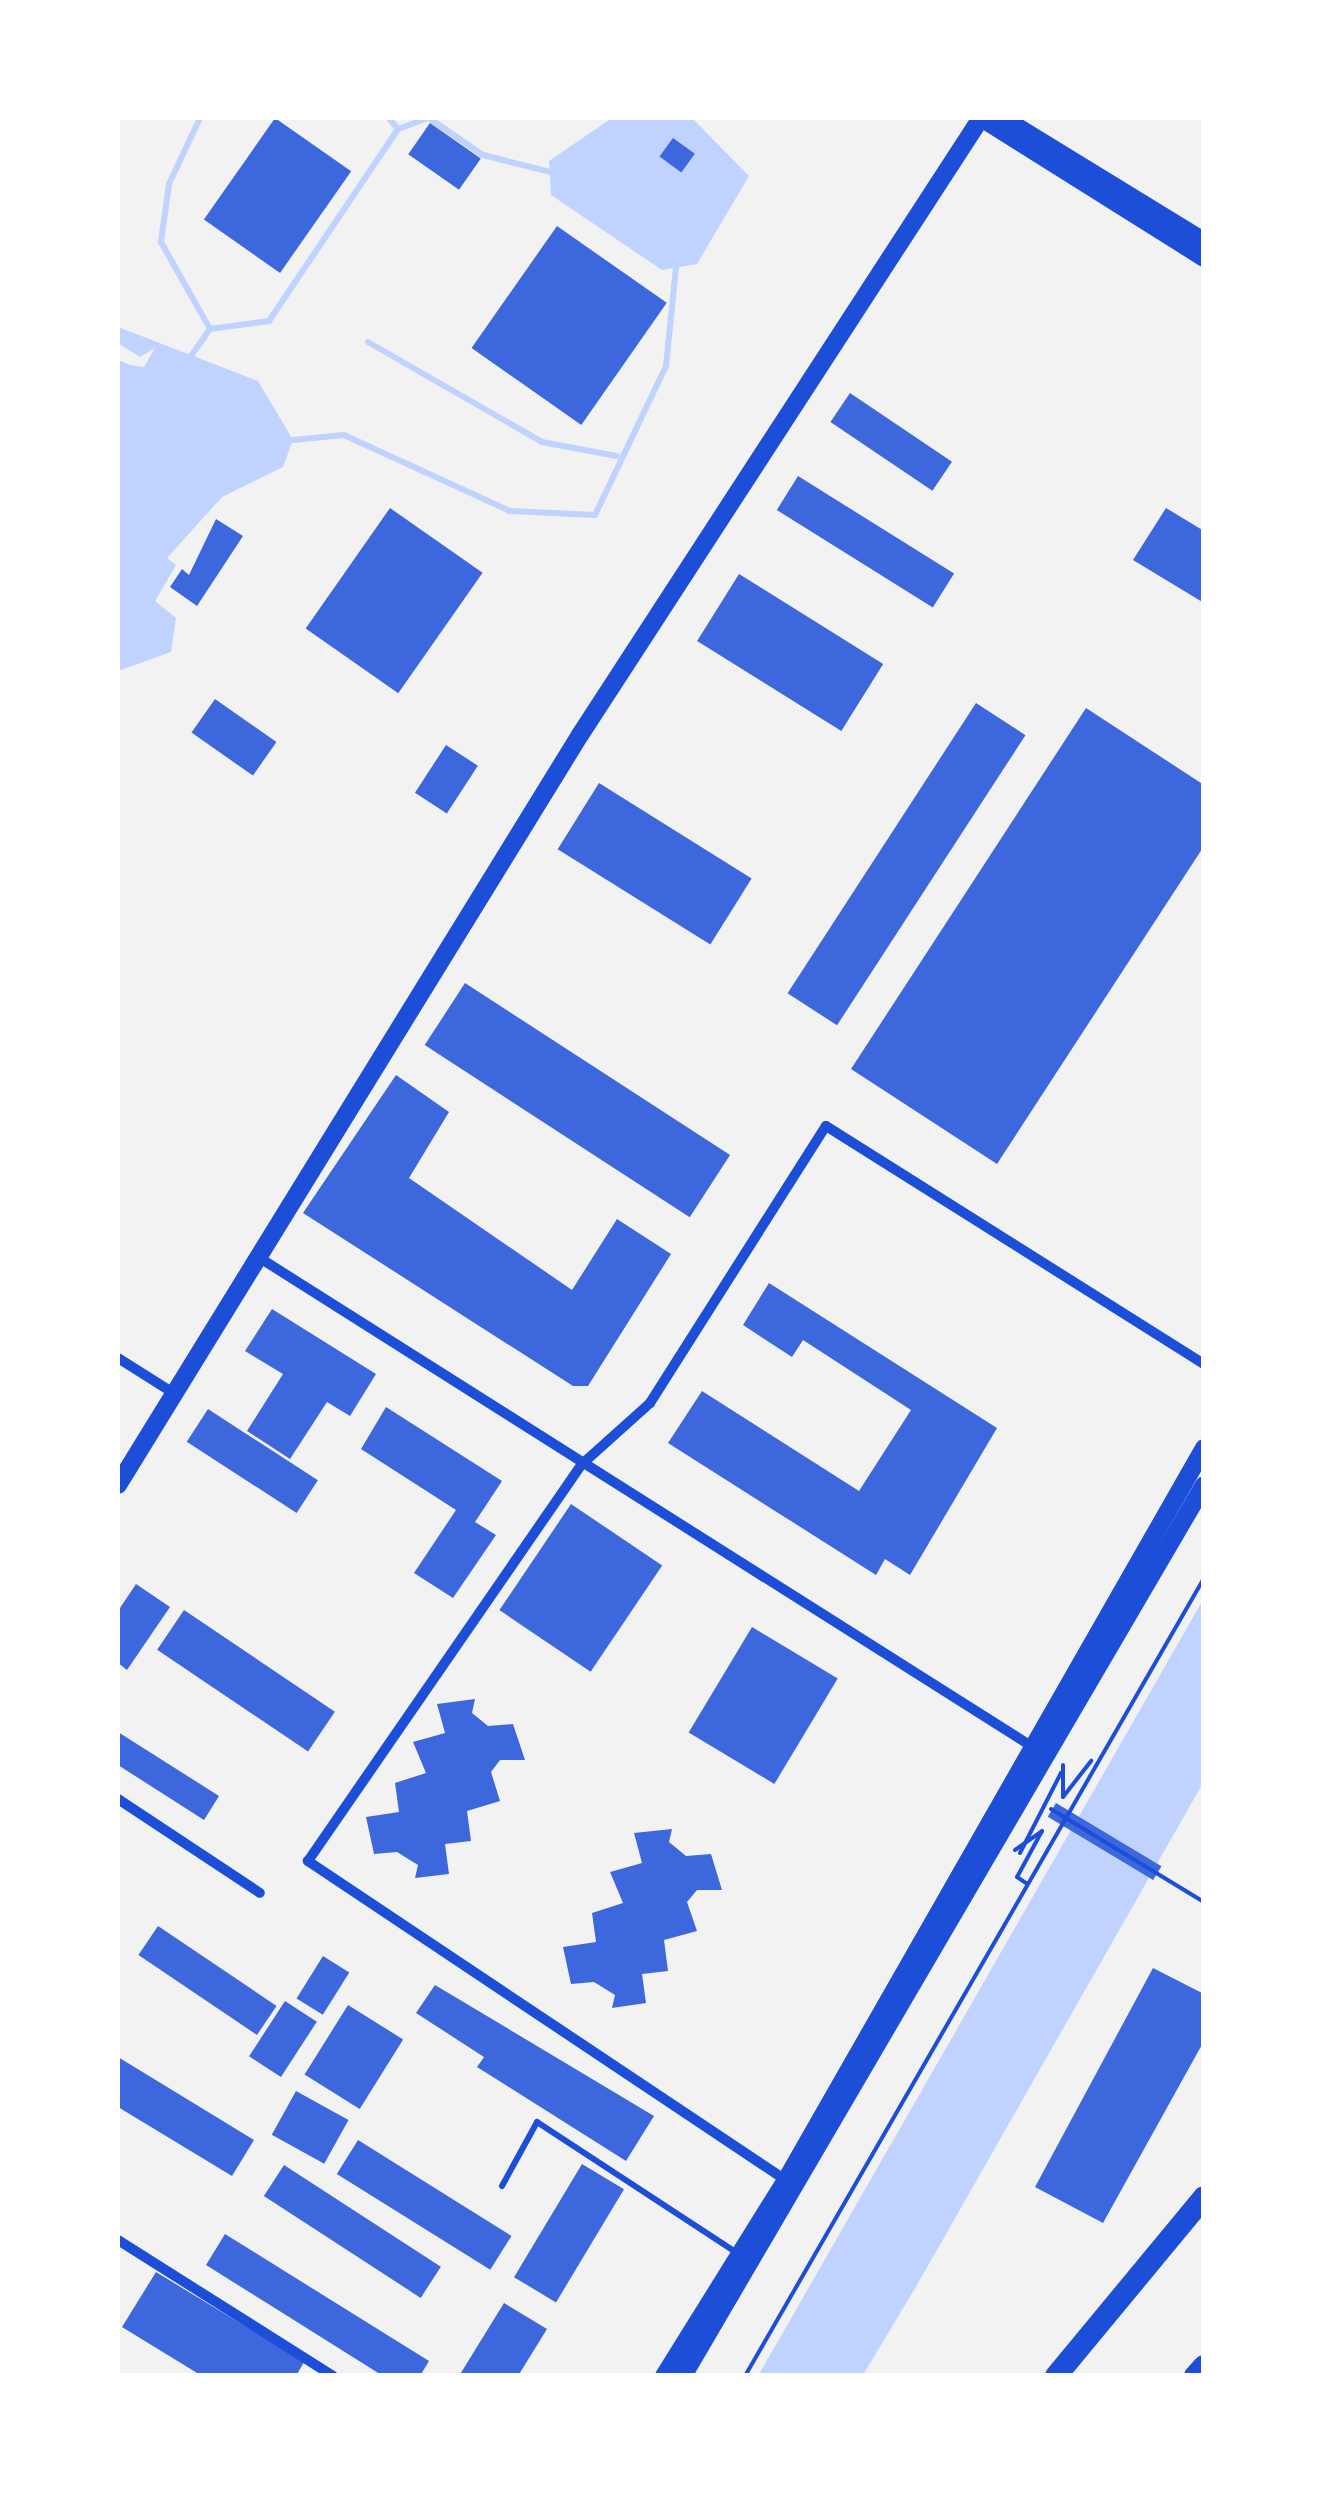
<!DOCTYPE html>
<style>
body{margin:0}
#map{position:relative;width:1321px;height:2493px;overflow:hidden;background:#f2f2f2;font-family:"Alegreya Sans",sans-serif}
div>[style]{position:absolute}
.water>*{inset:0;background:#bfd3fe}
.pier>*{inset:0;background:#f2f2f2}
.stream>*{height:6px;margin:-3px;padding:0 3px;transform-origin:3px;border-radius:3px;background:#bfd3fe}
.building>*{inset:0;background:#3d67dc;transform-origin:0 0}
.path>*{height:4px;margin:-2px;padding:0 2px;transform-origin:2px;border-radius:2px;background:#1d4ed8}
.service>*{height:6px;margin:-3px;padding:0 3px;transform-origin:3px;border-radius:3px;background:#1d4ed8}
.minor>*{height:10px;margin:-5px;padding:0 5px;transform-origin:5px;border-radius:5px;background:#1d4ed8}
.tertiary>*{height:18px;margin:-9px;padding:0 9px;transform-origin:9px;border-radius:9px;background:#1d4ed8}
.trunk>*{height:22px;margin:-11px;padding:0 11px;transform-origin:11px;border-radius:11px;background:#1d4ed8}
span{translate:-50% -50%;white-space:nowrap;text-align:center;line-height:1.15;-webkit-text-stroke:8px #fff;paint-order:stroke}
.frame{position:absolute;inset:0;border:120px solid #fff;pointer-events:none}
</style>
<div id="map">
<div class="water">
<div style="clip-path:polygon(612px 118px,692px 118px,749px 176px,697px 264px,662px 270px,551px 195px,549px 161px)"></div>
<div style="clip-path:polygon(118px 327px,258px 381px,293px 440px,283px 467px,222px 497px,167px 558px,176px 565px,155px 601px,176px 618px,171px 652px,118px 671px)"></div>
<div style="clip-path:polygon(1203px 1600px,1203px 1783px,917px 2285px,863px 2375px,758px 2376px)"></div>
</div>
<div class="pier">
<div style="clip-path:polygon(118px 343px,140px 357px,155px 348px,144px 367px,130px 365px,118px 360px)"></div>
</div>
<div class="stream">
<div style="left:200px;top:118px;width:73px;rotate:115.2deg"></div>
<div style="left:169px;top:184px;width:59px;rotate:97.9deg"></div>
<div style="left:161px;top:242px;width:100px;rotate:60.6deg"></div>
<div style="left:389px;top:118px;width:14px;rotate:51deg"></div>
<div style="left:429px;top:118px;width:65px;rotate:34.4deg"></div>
<div style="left:483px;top:155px;width:69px;rotate:14.2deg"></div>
<div style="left:368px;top:342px;width:201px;rotate:29.9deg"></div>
<div style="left:542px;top:442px;width:76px;rotate:10.6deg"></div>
<div style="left:191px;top:356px;width:33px;rotate:-55deg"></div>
<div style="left:210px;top:329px;width:60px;rotate:-7.7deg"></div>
<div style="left:269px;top:321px;width:231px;rotate:-56.1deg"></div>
<div style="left:398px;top:129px;width:32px;rotate:-20deg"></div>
<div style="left:293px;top:440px;width:51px;rotate:-5.6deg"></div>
<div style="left:344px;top:435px;width:183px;rotate:24.6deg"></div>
<div style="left:510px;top:511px;width:85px;rotate:2.7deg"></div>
<div style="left:595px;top:515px;width:165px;rotate:-64.5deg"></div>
<div style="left:666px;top:366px;width:100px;rotate:-84.2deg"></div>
</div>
<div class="building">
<div style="left:275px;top:118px;width:93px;height:124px;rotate:35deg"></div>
<div style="left:430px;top:123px;width:62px;height:38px;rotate:35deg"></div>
<div style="left:673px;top:138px;width:27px;height:23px;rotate:36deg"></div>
<div style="left:557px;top:226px;width:134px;height:149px;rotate:35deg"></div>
<div style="left:850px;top:393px;width:123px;height:35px;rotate:34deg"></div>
<div style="left:798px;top:476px;width:184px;height:40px;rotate:32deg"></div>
<div style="left:390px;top:508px;width:113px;height:147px;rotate:35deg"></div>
<div style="clip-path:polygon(1166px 508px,1204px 531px,1204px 603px,1133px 560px)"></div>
<div style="clip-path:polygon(216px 519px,243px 536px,197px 606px,170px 587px,182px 569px,189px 575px)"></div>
<div style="left:739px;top:574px;width:170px;height:79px;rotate:32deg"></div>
<div style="left:215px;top:699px;width:75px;height:41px;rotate:35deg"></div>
<div style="left:976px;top:703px;width:59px;height:346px;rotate:33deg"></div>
<div style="clip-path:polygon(1086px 708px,1204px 785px,1204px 846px,997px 1164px,851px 1069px)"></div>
<div style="left:446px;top:745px;width:38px;height:57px;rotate:33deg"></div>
<div style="left:599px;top:783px;width:180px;height:78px;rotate:32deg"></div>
<div style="left:465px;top:983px;width:316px;height:74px;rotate:33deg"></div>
<div style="clip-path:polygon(396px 1075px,449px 1112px,409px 1178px,572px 1290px,617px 1219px,671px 1254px,588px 1386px,573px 1386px,303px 1213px)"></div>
<div style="clip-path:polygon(769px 1283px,997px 1428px,910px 1575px,885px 1559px,876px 1575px,668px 1443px,702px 1391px,859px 1491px,911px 1410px,803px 1340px,792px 1357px,743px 1325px)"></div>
<div style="clip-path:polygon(272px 1309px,376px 1374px,350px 1416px,327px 1402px,290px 1459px,247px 1431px,283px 1374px,245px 1351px)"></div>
<div style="clip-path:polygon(386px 1407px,502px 1481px,475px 1522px,496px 1535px,453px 1598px,414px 1573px,456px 1510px,361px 1449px)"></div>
<div style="left:208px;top:1409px;width:131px;height:39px;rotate:33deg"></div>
<div style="left:571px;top:1504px;width:110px;height:128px;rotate:34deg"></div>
<div style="clip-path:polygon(136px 1584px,170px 1607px,127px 1670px,118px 1663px,118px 1611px)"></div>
<div style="left:184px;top:1610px;width:182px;height:48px;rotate:34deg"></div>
<div style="left:752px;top:1627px;width:100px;height:123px;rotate:31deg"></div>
<div style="clip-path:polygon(475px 1699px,472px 1713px,488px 1726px,513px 1724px,525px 1760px,500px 1760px,491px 1772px,500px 1801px,467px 1811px,471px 1841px,445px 1844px,449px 1874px,415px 1878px,418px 1865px,397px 1852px,374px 1854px,366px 1817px,399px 1812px,395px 1783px,426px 1773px,413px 1742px,445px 1733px,437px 1704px)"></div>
<div style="clip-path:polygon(118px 1732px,219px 1796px,204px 1820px,118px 1765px)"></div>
<div style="left:1056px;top:1803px;width:123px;height:16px;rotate:31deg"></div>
<div style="clip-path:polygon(672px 1829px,669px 1842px,686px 1856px,711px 1854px,722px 1890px,697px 1890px,687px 1902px,697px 1931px,664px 1940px,668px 1971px,642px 1974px,646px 2003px,612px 2008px,615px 1995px,594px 1982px,571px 1984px,563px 1947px,596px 1942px,592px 1913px,623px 1903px,610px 1872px,642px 1863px,634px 1833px)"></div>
<div style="left:158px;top:1926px;width:143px;height:35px;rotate:34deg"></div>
<div style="left:323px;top:1956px;width:31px;height:50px;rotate:32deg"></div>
<div style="clip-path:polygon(1153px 1968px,1204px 1994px,1204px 2041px,1103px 2223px,1035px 2187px)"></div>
<div style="clip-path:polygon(435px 1985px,654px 2116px,626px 2161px,477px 2067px,484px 2057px,416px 2013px)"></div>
<div style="left:285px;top:2001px;width:38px;height:66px;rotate:33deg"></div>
<div style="left:348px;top:2005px;width:65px;height:82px;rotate:32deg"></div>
<div style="clip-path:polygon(118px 2057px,254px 2140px,232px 2176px,118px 2107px)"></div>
<div style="left:296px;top:2091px;width:60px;height:50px;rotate:29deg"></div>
<div style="left:358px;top:2140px;width:181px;height:40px;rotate:32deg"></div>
<div style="left:582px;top:2164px;width:49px;height:132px;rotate:31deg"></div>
<div style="left:284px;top:2165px;width:187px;height:37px;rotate:33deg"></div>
<div style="clip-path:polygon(225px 2234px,429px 2361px,420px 2376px,383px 2376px,206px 2265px)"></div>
<div style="clip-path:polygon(156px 2272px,304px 2362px,296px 2376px,202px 2376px,122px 2327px)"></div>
<div style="clip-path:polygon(504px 2303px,547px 2329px,518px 2376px,459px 2376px)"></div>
</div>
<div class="path">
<div style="left:1063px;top:1765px;width:32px;rotate:90deg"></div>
<div style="left:1063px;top:1797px;width:46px;rotate:-52.1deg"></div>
<div style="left:1051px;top:1809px;width:179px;rotate:31.3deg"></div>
<div style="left:1015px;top:1850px;width:33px;rotate:-35deg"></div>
<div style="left:1042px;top:1831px;width:52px;rotate:118.5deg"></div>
<div style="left:1017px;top:1877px;width:11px;rotate:34deg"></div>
<div style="left:1020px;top:1853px;width:90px;rotate:-62.9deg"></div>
<div style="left:745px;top:2376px;width:921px;rotate:-60.09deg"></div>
</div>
<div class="service">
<div style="left:502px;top:2186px;width:73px;rotate:-61.3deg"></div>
<div style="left:537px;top:2122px;width:241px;rotate:33.2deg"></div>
</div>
<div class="minor">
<div style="left:263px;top:1260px;width:915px;rotate:32.32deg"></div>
<div style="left:118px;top:1358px;width:67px;rotate:32.3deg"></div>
<div style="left:118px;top:1799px;width:170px;rotate:33.5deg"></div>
<div style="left:790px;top:2183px;width:580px;rotate:-146.26deg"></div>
<div style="left:308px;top:1861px;width:481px;rotate:-55.4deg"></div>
<div style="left:581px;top:1465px;width:93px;rotate:-41.9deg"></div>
<div style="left:650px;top:1403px;width:328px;rotate:-57.6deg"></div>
<div style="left:826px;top:1126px;width:447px;rotate:32.2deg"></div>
<div style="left:118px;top:2240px;width:254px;rotate:32.3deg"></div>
</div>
<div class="tertiary">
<div style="left:981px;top:118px;width:263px;rotate:32.1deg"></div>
<div style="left:1003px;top:118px;width:236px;rotate:31.5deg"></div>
<div style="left:118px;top:1485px;width:881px;rotate:-58.37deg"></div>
<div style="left:580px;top:735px;width:736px;rotate:-56.98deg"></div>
<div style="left:664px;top:2376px;width:231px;rotate:-58.1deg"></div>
<div style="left:786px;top:2180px;width:843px;rotate:-60.27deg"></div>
<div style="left:683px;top:2376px;width:1032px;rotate:-59.68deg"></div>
</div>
<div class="trunk">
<div style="left:1056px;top:2376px;width:232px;rotate:-50.4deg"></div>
<div style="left:1195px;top:2376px;width:13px;rotate:-48deg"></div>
</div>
<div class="frame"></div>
</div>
